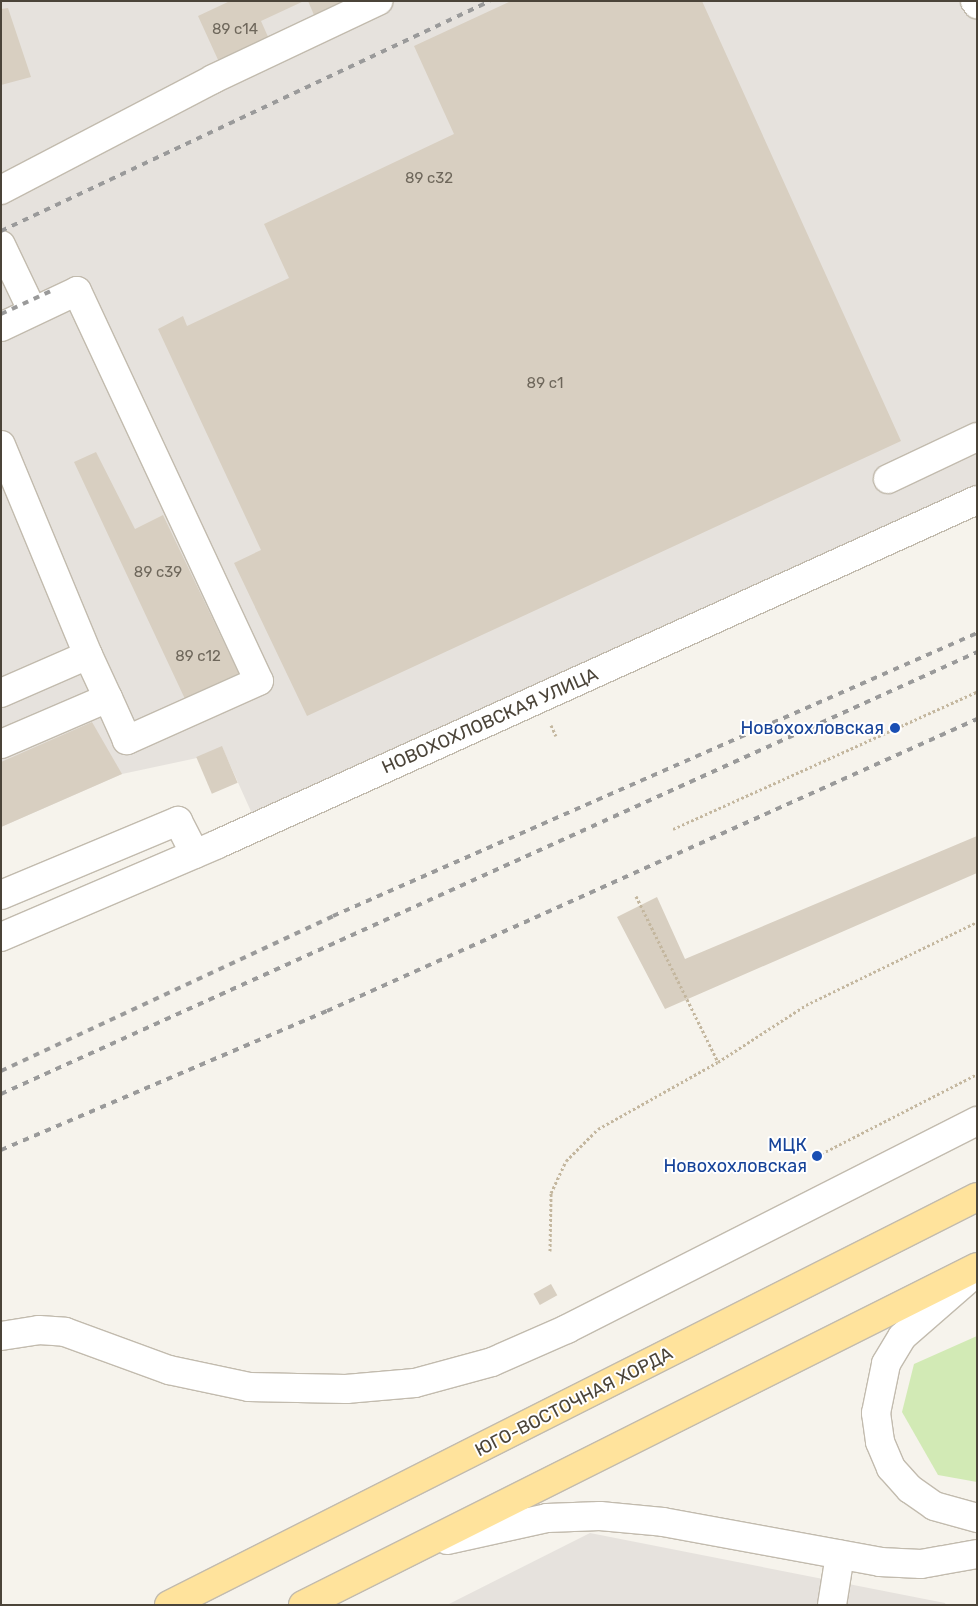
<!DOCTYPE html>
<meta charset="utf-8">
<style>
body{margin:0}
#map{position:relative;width:978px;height:1606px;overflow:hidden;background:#f6f3ec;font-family:Rubik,sans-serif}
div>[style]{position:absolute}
.industrial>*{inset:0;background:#e6e2dd}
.green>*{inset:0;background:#d2eab5}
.building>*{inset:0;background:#d8cfc1;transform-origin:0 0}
.path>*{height:3px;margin-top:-1.5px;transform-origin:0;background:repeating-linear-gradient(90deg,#c4b79f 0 2.5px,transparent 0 5px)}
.roads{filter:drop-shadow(1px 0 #c2bbae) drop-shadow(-1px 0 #c2bbae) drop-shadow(0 1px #c2bbae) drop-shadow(0 -1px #c2bbae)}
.minor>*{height:28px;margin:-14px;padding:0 14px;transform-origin:14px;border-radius:14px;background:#fff}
.major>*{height:28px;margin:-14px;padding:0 14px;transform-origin:14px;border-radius:14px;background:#ffe39c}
.rail>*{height:4px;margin-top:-2px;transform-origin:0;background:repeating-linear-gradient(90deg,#9a9a9a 0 6px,transparent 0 12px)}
.dots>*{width:14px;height:14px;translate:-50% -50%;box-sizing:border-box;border:2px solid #fff;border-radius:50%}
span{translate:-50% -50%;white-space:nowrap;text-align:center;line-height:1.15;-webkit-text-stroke:4px #fff;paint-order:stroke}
.number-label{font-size:15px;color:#6e675b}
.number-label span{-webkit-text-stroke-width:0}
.street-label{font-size:18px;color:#4b4439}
.transit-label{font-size:18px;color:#164399}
.right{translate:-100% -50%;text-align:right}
.frame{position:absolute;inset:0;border:2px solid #4b4439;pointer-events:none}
</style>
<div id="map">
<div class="industrial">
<div style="clip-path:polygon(1px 1px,977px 1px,977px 484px,254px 818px,222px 747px,197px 758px,122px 774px,1px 827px)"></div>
<div style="clip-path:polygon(590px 1533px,945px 1603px,946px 1605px,447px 1605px)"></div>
</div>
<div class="green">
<div style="clip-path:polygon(977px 1336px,977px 1482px,938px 1475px,902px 1412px,914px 1364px)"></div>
</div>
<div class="building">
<div style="clip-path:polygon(230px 1px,304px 1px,261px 21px,269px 39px,219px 62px,198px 16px)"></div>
<div style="clip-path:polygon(308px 1px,343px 1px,314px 15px)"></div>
<div style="clip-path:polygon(511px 1px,702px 1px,901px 441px,307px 716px,234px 563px,261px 550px,158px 329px,183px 316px,187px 326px,289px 278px,264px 224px,454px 134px,414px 46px)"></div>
<div style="clip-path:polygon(8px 8px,31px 77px,1px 85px,1px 9px)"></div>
<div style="clip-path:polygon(96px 452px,135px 529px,163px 515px,239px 674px,185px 699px,74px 462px)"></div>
<div style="clip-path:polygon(92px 722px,122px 774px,1px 827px,1px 762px)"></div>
<div style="left:222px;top:746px;width:40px;height:28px;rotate:67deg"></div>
<div style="clip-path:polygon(977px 836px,977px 873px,665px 1009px,617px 917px,657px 897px,685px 959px)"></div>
<div style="left:551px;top:1284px;width:13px;height:20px;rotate:61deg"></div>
</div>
<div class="path">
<div style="left:551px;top:725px;width:12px;rotate:66deg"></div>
<div style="left:673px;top:829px;width:333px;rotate:-24.3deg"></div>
<div style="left:636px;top:896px;width:185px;rotate:63.7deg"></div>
<div style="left:817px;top:1156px;width:180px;rotate:-27.1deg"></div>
<div style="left:550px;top:1251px;width:58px;rotate:-89deg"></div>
<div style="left:551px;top:1193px;width:35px;rotate:-65deg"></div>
<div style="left:566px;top:1161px;width:45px;rotate:-45deg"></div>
<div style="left:598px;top:1129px;width:137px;rotate:-29.2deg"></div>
<div style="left:718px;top:1062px;width:105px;rotate:-32.9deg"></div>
<div style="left:806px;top:1005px;width:190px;rotate:-25.9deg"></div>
</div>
<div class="roads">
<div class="minor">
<div style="left:975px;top:1px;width:4px;rotate:56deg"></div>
<div style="left:1px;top:190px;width:239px;rotate:-27.6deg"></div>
<div style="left:213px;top:79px;width:183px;rotate:-25.3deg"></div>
<div style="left:1px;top:245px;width:72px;rotate:64.5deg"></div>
<div style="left:1px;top:327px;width:84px;rotate:-25.3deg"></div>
<div style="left:77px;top:291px;width:430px;rotate:65deg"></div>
<div style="left:259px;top:681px;width:145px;rotate:155.9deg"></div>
<div style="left:127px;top:740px;width:46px;rotate:-114.3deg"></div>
<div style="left:108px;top:698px;width:116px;rotate:156.7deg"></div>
<div style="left:1px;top:445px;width:227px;rotate:67.5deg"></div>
<div style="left:88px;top:655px;width:95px;rotate:156.4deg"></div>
<div style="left:888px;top:479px;width:98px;rotate:-25.3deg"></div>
<div style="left:88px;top:655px;width:47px;rotate:65.1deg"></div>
<div style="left:1px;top:895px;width:192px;rotate:-22.7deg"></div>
<div style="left:178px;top:821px;width:37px;rotate:63deg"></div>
<div style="left:1px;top:937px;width:236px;rotate:-23.2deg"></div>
<div style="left:218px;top:844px;width:833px;rotate:-24.38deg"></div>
<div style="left:973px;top:1275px;width:94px;rotate:138.9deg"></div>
<div style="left:902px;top:1337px;width:31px;rotate:121deg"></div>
<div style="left:886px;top:1364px;width:50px;rotate:101.5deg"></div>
<div style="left:876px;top:1413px;width:29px;rotate:82deg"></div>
<div style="left:880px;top:1442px;width:28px;rotate:67deg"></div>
<div style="left:891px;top:1468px;width:28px;rotate:48deg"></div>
<div style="left:910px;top:1489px;width:29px;rotate:35deg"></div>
<div style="left:934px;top:1506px;width:45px;rotate:15.6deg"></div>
<div style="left:1px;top:1336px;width:38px;rotate:-9deg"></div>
<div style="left:39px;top:1330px;width:26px;rotate:4deg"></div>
<div style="left:65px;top:1332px;width:111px;rotate:20.1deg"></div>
<div style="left:169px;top:1370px;width:82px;rotate:12deg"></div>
<div style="left:249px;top:1387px;width:97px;rotate:1.2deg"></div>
<div style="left:346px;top:1389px;width:69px;rotate:-5deg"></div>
<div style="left:415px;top:1383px;width:80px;rotate:-15.3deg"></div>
<div style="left:492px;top:1362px;width:82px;rotate:-23.7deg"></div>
<div style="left:567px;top:1329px;width:460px;rotate:-26.9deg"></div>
<div style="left:447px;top:1540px;width:102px;rotate:-12.4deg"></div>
<div style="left:547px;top:1518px;width:53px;rotate:-2.2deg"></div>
<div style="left:600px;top:1516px;width:63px;rotate:5.4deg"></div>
<div style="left:663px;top:1522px;width:221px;rotate:10.4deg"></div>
<div style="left:880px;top:1562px;width:41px;rotate:2.8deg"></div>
<div style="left:921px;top:1564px;width:57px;rotate:-10.1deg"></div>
<div style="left:832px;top:1605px;width:51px;rotate:-80.9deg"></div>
</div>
<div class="major">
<div style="left:169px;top:1605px;width:905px;rotate:-26.79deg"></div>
<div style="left:303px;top:1605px;width:754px;rotate:-26.63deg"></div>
</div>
</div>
<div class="rail">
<div style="left:1px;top:231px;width:540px;rotate:-25.19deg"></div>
<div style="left:1px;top:314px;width:57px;rotate:-24.8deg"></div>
<div style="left:1px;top:1071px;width:366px;rotate:-25deg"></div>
<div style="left:333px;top:916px;width:703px;rotate:-23.72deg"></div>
<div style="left:1px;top:1094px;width:1071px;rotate:-24.36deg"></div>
<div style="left:1px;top:1150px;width:354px;rotate:-23.1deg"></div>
<div style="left:327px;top:1011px;width:713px;rotate:-24.19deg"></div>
</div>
<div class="dots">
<div style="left:895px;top:728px;background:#1a4fb4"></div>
<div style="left:817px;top:1156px;background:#1a4fb4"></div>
</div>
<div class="number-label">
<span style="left:235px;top:30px">89 с14</span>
<span style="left:429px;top:179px">89 с32</span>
<span style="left:545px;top:384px">89 с1</span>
<span style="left:158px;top:573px">89 c39</span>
<span style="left:198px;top:657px">89 c12</span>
</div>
<div class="street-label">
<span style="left:490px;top:721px;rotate:-24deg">НОВОХОХЛОВСКАЯ УЛИЦА</span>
<span style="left:574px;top:1402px;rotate:-27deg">ЮГО-ВОСТОЧНАЯ ХОРДА</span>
</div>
<div class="transit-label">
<span class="right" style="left:884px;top:728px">Новохохловская</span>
<span class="right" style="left:807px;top:1156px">МЦК<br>Новохохловская</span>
</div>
<div class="frame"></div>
</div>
